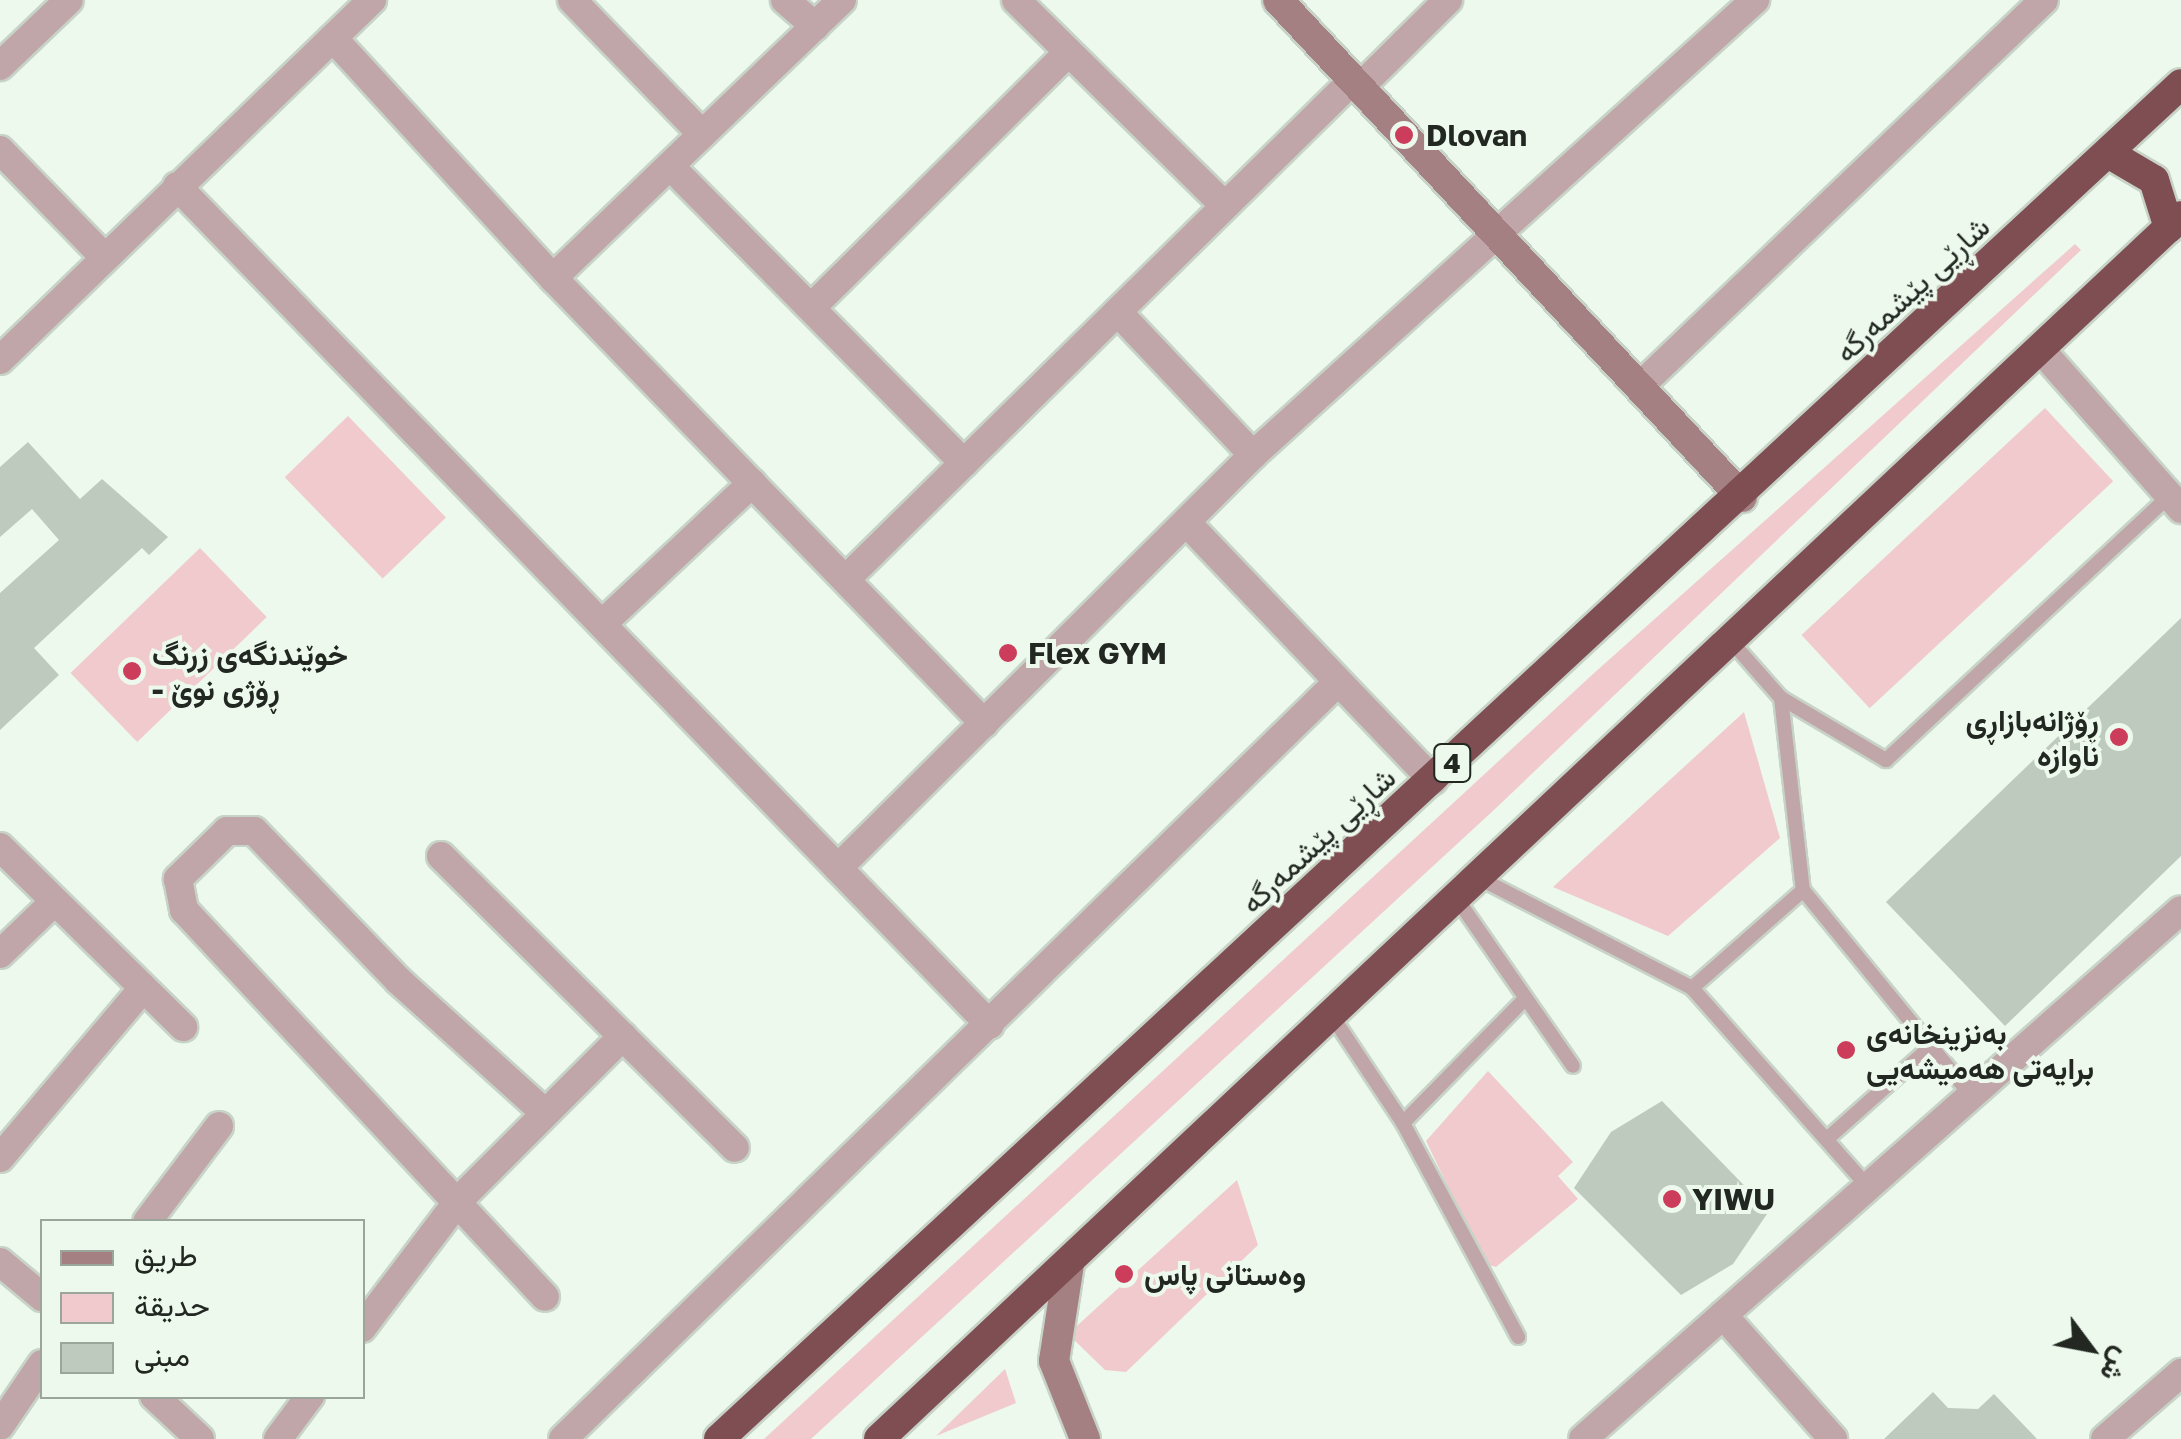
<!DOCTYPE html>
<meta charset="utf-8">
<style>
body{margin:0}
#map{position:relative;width:2181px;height:1439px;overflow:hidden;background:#ecf9ec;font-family:"Golos Text",Vazirmatn,sans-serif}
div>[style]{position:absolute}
.green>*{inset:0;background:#f1cacd;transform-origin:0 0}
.building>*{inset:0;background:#bdcabd}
.roads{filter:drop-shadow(2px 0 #c8d3c8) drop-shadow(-2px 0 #c8d3c8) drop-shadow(0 2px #c8d3c8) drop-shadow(0 -2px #c8d3c8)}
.lane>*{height:14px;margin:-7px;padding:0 7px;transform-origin:7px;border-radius:7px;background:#c0a6a8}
.street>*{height:28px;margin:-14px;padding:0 14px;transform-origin:14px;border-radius:14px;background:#c0a6a8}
.secondary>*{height:30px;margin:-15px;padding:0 15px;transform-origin:15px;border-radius:15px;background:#a58083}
.highway>*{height:30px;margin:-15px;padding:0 15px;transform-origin:15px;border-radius:15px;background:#7f4e53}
.dots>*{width:28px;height:28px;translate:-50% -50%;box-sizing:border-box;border:5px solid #ecf9ec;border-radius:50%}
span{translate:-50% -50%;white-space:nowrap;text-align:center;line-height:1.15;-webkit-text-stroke:8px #ecf9ec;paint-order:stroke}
.shield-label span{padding:2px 8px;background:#ecf9ec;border:2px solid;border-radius:8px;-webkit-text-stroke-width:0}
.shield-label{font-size:28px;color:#222722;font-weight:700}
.poi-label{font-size:30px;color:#222722;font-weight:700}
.left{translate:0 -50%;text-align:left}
.right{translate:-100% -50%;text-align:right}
.street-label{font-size:30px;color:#222722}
.legend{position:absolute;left:40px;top:1219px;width:325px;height:180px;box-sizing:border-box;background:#ecf9ec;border:2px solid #9ba59b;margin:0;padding:12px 18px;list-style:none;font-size:30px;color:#222722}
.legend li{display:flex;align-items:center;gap:20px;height:50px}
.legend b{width:50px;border:2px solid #9ba59b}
.north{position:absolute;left:2041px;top:1299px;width:100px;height:100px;-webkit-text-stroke:8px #ecf9ec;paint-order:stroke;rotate:122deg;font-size:28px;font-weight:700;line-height:40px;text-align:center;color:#222722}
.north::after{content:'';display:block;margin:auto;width:35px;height:45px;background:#222722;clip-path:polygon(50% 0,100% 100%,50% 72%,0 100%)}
</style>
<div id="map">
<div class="green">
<div style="clip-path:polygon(2075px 244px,2081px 250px,1495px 809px,811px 1439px,764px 1439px,1593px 674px)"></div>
<div style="left:2045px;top:408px;width:100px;height:333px;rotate:47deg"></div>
<div style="left:348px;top:416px;width:141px;height:88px;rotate:46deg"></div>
<div style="left:200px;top:548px;width:96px;height:180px;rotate:46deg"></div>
<div style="clip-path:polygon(1744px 712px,1780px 838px,1668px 936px,1553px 887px)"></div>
<div style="clip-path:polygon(1488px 1071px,1573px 1162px,1558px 1176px,1578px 1199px,1496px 1267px,1485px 1264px,1426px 1141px)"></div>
<div style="clip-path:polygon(1237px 1180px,1258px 1245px,1126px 1372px,1105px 1370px,1068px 1334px)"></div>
<div style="clip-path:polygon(1005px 1369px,1016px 1403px,936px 1436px)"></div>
</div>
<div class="building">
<div style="clip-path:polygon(28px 442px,80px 499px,102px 479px,168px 537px,149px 555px,142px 548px,34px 648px,59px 675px,0 730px,0 593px,59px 540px,32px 509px,0 537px,0 467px)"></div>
<div style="clip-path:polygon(2181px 618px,2181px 856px,2005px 1026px,1886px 902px)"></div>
<div style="clip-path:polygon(1662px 1101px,1769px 1211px,1733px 1264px,1681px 1295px,1574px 1188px,1611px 1132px)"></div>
<div style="clip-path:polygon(1933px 1392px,1948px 1408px,1978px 1409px,1994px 1394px,2037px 1439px,1884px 1439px)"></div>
</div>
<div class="roads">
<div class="lane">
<div style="left:1730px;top:640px;width:77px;rotate:48.7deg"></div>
<div style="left:1781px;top:698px;width:122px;rotate:30.6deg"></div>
<div style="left:1886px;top:760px;width:388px;rotate:-43deg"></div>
<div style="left:1781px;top:698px;width:193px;rotate:83.5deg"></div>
<div style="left:1803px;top:890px;width:264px;rotate:50.7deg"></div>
<div style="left:1479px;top:878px;width:240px;rotate:27.3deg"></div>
<div style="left:1692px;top:988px;width:264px;rotate:48.5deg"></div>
<div style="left:1457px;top:899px;width:203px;rotate:55.2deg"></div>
<div style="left:1692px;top:988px;width:148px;rotate:-41.4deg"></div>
<div style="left:1330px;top:1013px;width:132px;rotate:56.4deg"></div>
<div style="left:1403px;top:1123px;width:243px;rotate:61.7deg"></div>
<div style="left:1403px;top:1123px;width:175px;rotate:-45.5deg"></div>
<div style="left:1827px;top:1139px;width:135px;rotate:-41.7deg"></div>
</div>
<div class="street">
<div style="left:572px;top:0;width:187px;rotate:45.9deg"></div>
<div style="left:785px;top:0;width:40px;rotate:41deg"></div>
<div style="left:1016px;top:0;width:293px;rotate:44.6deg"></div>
<div style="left:333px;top:38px;width:326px;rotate:47.5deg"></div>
<div style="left:553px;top:278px;width:620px;rotate:45.92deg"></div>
<div style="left:0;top:66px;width:95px;rotate:-43.7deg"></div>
<div style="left:1360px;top:87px;width:124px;rotate:-44.7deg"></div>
<div style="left:0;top:150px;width:149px;rotate:45.8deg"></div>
<div style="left:670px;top:166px;width:418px;rotate:45.3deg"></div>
<div style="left:177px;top:186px;width:1168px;rotate:45.9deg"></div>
<div style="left:553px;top:278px;width:401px;rotate:-43.9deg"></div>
<div style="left:813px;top:306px;width:359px;rotate:-44.8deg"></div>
<div style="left:2041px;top:350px;width:212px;rotate:48.6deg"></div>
<div style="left:0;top:360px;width:518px;rotate:-44.06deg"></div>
<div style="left:1639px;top:387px;width:560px;rotate:-43.7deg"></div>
<div style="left:1253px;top:455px;width:678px;rotate:-42.19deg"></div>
<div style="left:1187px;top:523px;width:356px;rotate:46.3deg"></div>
<div style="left:846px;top:579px;width:711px;rotate:-44.54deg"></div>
<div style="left:602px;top:624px;width:206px;rotate:-43.2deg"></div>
<div style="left:0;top:847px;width:257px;rotate:44.5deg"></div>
<div style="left:441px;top:856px;width:414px;rotate:44.8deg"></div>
<div style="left:838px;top:868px;width:585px;rotate:-44.86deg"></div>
<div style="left:1253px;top:455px;width:197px;rotate:-133.4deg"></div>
<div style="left:0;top:954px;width:75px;rotate:-43.9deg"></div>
<div style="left:545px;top:1113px;width:198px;rotate:-137.9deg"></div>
<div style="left:398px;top:980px;width:207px;rotate:-134deg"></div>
<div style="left:254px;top:831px;width:27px;rotate:180deg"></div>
<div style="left:227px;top:831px;width:69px;rotate:135.6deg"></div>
<div style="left:178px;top:879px;width:32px;rotate:79deg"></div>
<div style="left:184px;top:910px;width:529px;rotate:46.99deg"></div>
<div style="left:0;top:1158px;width:222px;rotate:-49.9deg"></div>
<div style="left:147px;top:1222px;width:120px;rotate:-53.1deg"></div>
<div style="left:0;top:1262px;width:55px;rotate:39.8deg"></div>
<div style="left:1723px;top:1315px;width:166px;rotate:48.4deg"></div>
<div style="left:362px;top:1328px;width:159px;rotate:-52.9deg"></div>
<div style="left:458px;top:1201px;width:233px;rotate:-45deg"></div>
<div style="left:154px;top:1396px;width:63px;rotate:43.1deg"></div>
<div style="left:0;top:1426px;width:75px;rotate:-55.9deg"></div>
<div style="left:278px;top:1439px;width:54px;rotate:-53.3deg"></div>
<div style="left:563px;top:1439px;width:1083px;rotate:-44.33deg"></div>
<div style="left:1583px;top:1439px;width:798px;rotate:-41.5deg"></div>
<div style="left:2105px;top:1439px;width:101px;rotate:-41deg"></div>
</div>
<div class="secondary">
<div style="left:1278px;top:0;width:680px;rotate:46.97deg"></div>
<div style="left:1069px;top:1264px;width:98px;rotate:98.8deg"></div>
<div style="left:1054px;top:1361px;width:84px;rotate:68.3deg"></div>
</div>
<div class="highway">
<div style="left:2108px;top:153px;width:53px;rotate:30.4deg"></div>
<div style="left:2154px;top:180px;width:50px;rotate:72.6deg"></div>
<div style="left:719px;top:1439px;width:1993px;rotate:-42.82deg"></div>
<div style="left:879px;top:1439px;width:1786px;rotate:-43.21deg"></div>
</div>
</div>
<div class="dots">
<div style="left:1404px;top:135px;background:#cc3c5b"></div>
<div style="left:1008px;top:653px;background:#cc3c5b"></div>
<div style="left:132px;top:671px;background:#cc3c5b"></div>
<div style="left:2119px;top:737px;background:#cc3c5b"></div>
<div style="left:1846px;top:1050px;background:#cc3c5b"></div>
<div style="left:1672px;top:1199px;background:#cc3c5b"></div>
<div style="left:1124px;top:1274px;background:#cc3c5b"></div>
</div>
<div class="shield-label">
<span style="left:1452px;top:763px">4</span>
</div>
<div class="poi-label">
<span class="left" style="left:1426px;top:135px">Dlovan</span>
<span class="left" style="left:1028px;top:653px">Flex GYM</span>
<span class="left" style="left:152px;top:671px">خوێندنگەی زرنگ<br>- ڕۆژی نوێ</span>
<span class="right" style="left:2099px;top:737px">ڕۆژانەبازاڕی<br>ناوازە</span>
<span class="left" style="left:1866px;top:1050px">بەنزینخانەی<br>برایەتی هەمیشەیی</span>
<span class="left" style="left:1692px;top:1199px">YIWU</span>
<span class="left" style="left:1144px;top:1274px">وەستانی پاس</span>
</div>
<div class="street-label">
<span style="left:1912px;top:289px;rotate:-43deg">شاڕێی پێشمەرگە</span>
<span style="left:1318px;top:840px;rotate:-43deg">شاڕێی پێشمەرگە</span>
</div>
<ul class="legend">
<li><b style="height:12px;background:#a58083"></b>طريق</li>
<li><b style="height:28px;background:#f1cacd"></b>حديقة</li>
<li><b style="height:28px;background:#bdcabd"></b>مبنى</li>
</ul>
<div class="north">ش</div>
</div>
